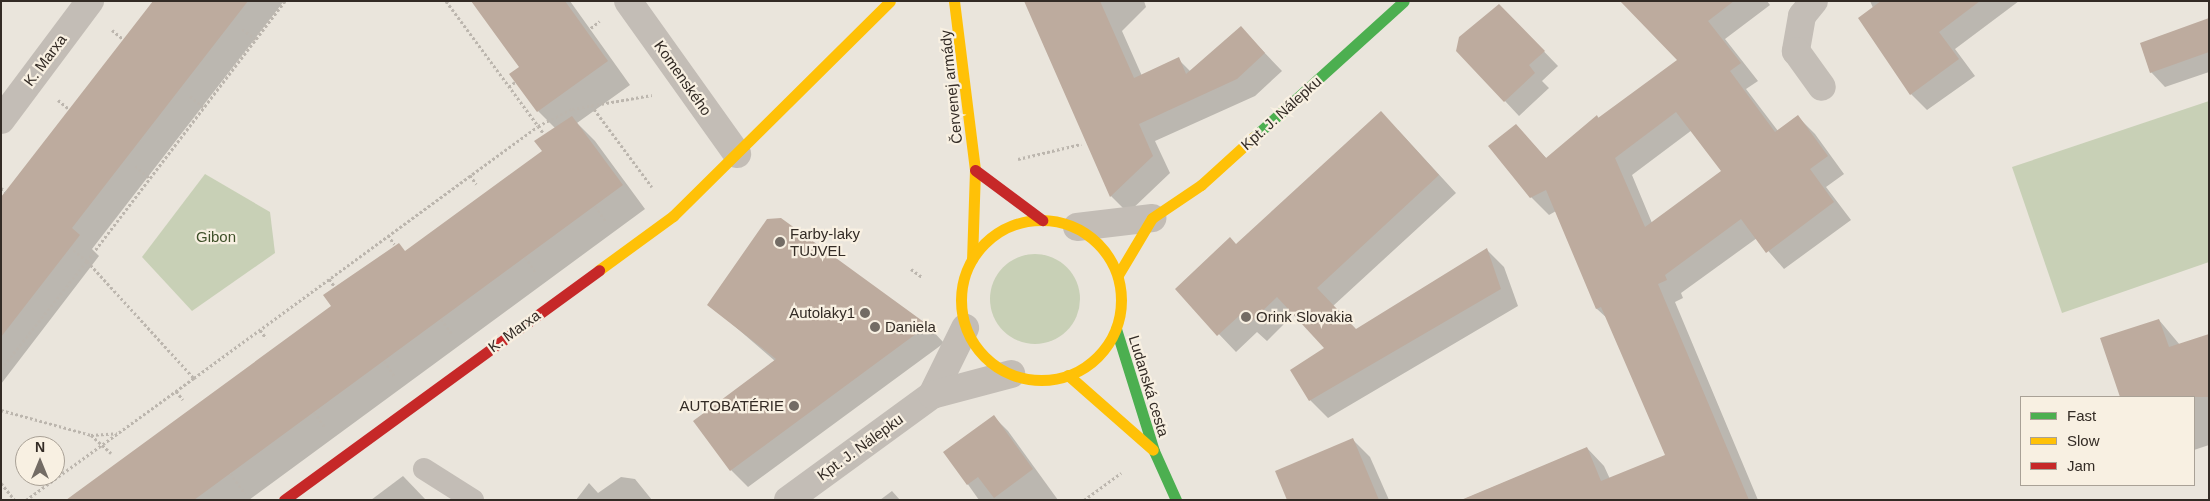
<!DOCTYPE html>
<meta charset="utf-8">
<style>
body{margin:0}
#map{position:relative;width:2210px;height:501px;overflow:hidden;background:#eae5dc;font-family:Helvetica,sans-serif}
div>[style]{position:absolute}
.green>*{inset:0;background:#c8d0b6}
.round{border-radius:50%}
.shadow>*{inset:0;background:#0003}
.building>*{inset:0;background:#bdab9e}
.path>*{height:3px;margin-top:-1.5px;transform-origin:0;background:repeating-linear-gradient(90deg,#bcb6ae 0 2.5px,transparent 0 5px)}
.lane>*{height:22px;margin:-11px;padding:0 11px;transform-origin:11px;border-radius:11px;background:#c3bdb6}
.street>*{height:28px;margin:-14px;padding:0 14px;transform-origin:14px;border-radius:14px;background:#c3bdb6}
.fast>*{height:11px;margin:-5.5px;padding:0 5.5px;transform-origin:5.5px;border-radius:5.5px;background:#4caf50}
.slow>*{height:11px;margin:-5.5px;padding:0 5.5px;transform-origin:5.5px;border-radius:5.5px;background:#ffc107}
.slow>.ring{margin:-5.5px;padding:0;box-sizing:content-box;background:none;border:11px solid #ffc107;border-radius:50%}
.jam>*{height:11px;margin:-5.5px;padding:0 5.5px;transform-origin:5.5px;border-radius:5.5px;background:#c62828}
.dots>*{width:14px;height:14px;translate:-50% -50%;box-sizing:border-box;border:2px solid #f8f0e2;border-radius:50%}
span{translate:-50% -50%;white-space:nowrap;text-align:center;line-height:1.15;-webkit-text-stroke:4.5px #f8f0e2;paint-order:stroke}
.street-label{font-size:15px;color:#332b25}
.poi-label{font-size:15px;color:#332b25}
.left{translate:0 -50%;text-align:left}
.right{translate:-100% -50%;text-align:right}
.park-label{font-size:15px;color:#3e5029}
.frame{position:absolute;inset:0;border:2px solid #332b25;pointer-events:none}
.legend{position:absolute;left:2020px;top:396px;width:175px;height:90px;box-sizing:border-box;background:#f8f0e2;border:1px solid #a9a196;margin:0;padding:6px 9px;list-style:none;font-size:15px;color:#332b25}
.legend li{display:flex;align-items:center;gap:10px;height:25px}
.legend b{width:25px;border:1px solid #a9a196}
.north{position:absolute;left:15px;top:436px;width:50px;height:50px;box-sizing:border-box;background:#f8f0e2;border:1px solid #a9a196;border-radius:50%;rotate:0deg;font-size:14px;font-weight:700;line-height:20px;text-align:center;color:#332b25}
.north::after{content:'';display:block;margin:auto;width:18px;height:22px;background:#736c65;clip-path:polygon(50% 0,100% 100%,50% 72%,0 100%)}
</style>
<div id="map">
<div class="green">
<div style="clip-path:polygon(2209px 101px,2209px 262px,2062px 313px,2012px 167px)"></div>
<div style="clip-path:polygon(205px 174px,270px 212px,275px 253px,192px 311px,142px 257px)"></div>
<div class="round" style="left:990px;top:254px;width:90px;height:90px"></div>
</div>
<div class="shadow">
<div style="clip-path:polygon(155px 1px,284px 1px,92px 249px,99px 256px,1px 384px,1px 199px)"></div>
<div style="clip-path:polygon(473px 1px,570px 1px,630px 85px,577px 123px,595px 141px,645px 209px,249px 500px,69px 500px,544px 151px,555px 128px,538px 111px,520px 67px)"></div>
<div style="clip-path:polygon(1025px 1px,1144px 1px,1146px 7px,1122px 31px,1142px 76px,1178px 59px,1191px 72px,1241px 28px,1282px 71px,1255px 96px,1155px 141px,1170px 173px,1128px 213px,1111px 196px)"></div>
<div style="clip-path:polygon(evenodd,1624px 1px,1767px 1px,1770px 5px,1725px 39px,1758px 81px,1746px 89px,1778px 131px,1798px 117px,1815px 134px,1844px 174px,1826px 187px,1851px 220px,1784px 269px,1757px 238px,1681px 293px,1683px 298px,1675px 302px,1758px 500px,1462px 500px,1587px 448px,1604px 466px,1610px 479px,1667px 456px,1608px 319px,1597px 309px,1556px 211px,1549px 215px,1531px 197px,1516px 126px,1547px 159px,1597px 116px,1600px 119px,1679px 60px,1624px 1px,1692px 130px,1723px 171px,1652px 223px,1632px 175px,1692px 130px)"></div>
<div style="clip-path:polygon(1870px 1px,2019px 1px,1955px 49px,1975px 76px,1927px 110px,1911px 94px)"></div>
<div style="clip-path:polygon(1499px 5px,1558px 66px,1542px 81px,1549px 88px,1519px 116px,1505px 101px)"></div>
<div style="clip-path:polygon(2209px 20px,2209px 72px,2165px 87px,2151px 72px)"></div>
<div style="clip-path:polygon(1398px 130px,1456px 193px,1333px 306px,1356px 330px,1487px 250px,1504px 267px,1518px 306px,1328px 418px,1310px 400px,1326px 349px,1294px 314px,1267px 341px,1257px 332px,1236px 352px,1176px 289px)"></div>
<div style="clip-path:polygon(780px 219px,928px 326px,944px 343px,748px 487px,731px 470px,775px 361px,709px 304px)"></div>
<div style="clip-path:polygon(2159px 320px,2180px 345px,2209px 335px,2209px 445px,2194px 450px,2194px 397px,2121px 397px,2102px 339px)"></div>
<div style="clip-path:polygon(994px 417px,1008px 431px,1058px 500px,979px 500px,945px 452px)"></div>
<div style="clip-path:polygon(1353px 440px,1370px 457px,1389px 500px,1289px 500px)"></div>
<div style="clip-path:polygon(403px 476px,426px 500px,371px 500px)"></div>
<div style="clip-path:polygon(621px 477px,635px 479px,652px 500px,576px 500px,589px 483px,598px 493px)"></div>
<div style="clip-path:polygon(892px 491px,900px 500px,880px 500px)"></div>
</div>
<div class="building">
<div style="clip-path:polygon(153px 1px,248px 1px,72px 228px,80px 235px,1px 337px,1px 197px)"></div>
<div style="clip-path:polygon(471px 1px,565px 1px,608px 61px,537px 112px,509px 74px,519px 67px)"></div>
<div style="clip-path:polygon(1024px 1px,1100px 1px,1134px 78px,1179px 57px,1186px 74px,1241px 26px,1265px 53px,1237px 79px,1139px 124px,1153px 156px,1110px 197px)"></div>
<div style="clip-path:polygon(evenodd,1620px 1px,1734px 1px,1708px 21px,1741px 63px,1730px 71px,1775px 132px,1798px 115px,1828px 156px,1810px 169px,1834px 202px,1766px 253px,1741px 219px,1665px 275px,1667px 280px,1658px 284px,1749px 500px,1461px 500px,1587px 447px,1601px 481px,1665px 455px,1601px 307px,1596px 309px,1546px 190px,1530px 198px,1488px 146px,1516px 124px,1546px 158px,1597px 115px,1598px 118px,1677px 60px,1620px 1px,1676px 112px,1721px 171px,1645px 227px,1615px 158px,1676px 112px)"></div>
<div style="clip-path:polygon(1881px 1px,1980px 1px,1939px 32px,1959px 59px,1910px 95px,1858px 18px)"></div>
<div style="clip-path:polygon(1499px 4px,1545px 51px,1529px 65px,1535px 73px,1504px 102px,1456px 51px,1459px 37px)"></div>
<div style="clip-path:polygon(2209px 18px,2209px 52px,2150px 73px,2140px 43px)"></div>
<div style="clip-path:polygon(1381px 111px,1439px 175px,1317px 288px,1356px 329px,1487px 248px,1501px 289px,1309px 401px,1290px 370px,1324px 348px,1277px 297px,1248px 325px,1240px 315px,1217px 336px,1175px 289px,1230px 237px,1236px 244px)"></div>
<div style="clip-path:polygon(572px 116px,623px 185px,194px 500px,66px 500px,331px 306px,323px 295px,399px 243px,405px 251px,542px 151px,534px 141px)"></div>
<div style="clip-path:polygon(781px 218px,928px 325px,730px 471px,693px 421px,776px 359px,707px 305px,767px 219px)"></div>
<div style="clip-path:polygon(2159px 319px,2169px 347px,2209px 334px,2209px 397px,2120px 397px,2100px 338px)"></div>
<div style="clip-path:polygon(994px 415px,1033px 469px,994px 498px,978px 477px,967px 485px,943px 452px)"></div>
<div style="clip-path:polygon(1353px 438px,1379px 500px,1287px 500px,1275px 471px)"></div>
</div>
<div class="path">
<div style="left:285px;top:1px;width:327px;rotate:127.3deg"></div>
<div style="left:87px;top:261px;width:159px;rotate:47.6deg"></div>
<div style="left:194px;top:378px;width:426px;rotate:-36.2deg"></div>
<div style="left:538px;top:126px;width:10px;rotate:53deg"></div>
<div style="left:446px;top:1px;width:155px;rotate:53.6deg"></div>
<div style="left:538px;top:126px;width:38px;rotate:-27deg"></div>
<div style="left:572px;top:109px;width:81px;rotate:-9.9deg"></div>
<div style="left:242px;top:29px;width:17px;rotate:36deg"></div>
<div style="left:112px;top:30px;width:14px;rotate:39deg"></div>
<div style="left:587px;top:31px;width:16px;rotate:-38deg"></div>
<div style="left:509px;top:87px;width:8px;rotate:-40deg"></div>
<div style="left:190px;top:96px;width:17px;rotate:40deg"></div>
<div style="left:58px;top:100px;width:14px;rotate:39deg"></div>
<div style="left:591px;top:105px;width:102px;rotate:53.4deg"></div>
<div style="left:1018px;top:159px;width:65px;rotate:-13.4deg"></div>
<div style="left:135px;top:166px;width:19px;rotate:39deg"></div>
<div style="left:470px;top:175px;width:11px;rotate:56deg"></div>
<div style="left:1px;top:188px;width:6px;rotate:39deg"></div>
<div style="left:595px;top:206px;width:19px;rotate:55deg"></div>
<div style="left:388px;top:235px;width:11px;rotate:56deg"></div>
<div style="left:525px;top:257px;width:19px;rotate:55deg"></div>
<div style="left:911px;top:269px;width:14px;rotate:36deg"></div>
<div style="left:329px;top:279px;width:10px;rotate:53deg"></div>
<div style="left:441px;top:319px;width:19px;rotate:54deg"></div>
<div style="left:260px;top:330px;width:10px;rotate:53deg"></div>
<div style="left:384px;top:361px;width:19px;rotate:55deg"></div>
<div style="left:1px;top:369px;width:138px;rotate:-51.5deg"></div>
<div style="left:87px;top:261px;width:19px;rotate:-141deg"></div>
<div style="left:176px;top:391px;width:11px;rotate:52deg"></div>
<div style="left:1px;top:410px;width:93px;rotate:15.5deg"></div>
<div style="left:91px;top:435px;width:27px;rotate:42deg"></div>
<div style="left:314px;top:412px;width:19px;rotate:54deg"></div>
<div style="left:91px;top:435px;width:26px;rotate:-4deg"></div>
<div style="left:230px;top:473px;width:26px;rotate:54deg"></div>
<div style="left:1px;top:483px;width:22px;rotate:51deg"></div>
<div style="left:26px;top:500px;width:208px;rotate:-36deg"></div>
<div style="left:1084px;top:500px;width:46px;rotate:-36.1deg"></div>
</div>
<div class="lane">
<div style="left:424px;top:469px;width:58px;rotate:32.3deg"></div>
</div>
<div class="street">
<div style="left:628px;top:1px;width:188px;rotate:54.5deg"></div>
<div style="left:1814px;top:1px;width:19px;rotate:129deg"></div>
<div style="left:1802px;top:16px;width:36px;rotate:100deg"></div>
<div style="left:1796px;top:51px;width:44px;rotate:54.2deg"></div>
<div style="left:1px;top:120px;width:149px;rotate:-53.2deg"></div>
<div style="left:1077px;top:227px;width:76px;rotate:-6.8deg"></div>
<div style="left:932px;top:395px;width:75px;rotate:-63.8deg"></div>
<div style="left:788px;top:500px;width:178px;rotate:-36.1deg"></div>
<div style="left:932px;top:395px;width:82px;rotate:-14.9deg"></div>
</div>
<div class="fast">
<div style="left:1254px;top:137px;width:202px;rotate:-42.2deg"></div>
<div style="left:1116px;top:329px;width:128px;rotate:72.7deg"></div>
<div style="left:1154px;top:451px;width:54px;rotate:65.8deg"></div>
</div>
<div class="slow">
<div style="left:954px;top:1px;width:170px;rotate:82.9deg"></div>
<div style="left:975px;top:170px;width:89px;rotate:91.9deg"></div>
<div class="ring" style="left:961px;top:220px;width:149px;height:149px"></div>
<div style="left:599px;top:270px;width:92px;rotate:-36.1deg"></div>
<div style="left:673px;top:216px;width:305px;rotate:-44.7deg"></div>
<div style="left:1118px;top:275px;width:66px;rotate:-59.2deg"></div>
<div style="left:1152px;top:218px;width:59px;rotate:-34deg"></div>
<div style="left:1201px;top:185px;width:72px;rotate:-42.2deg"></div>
<div style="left:1068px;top:375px;width:113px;rotate:41.4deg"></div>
</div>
<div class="jam">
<div style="left:975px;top:170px;width:84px;rotate:36.7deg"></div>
<div style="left:284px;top:500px;width:390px;rotate:-36.1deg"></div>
</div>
<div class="dots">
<div style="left:780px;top:242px;background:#736c65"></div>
<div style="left:865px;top:313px;background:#736c65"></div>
<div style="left:1246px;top:317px;background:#736c65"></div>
<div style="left:875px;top:327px;background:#736c65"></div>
<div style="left:794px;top:406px;background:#736c65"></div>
</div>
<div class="street-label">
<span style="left:45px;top:60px;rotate:-53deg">K. Marxa</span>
<span style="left:683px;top:78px;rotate:55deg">Komenského</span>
<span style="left:951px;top:87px;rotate:-96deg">Červenej armády</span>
<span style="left:1281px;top:113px;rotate:-42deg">Kpt. J. Nálepku</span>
<span style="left:514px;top:331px;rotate:-36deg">K. Marxa</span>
<span style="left:1149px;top:386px;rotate:73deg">Ludanská cesta</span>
<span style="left:860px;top:447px;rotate:-36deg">Kpt. J. Nálepku</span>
</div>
<div class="poi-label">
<span class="left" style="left:790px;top:242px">Farby-laky<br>TUJVEL</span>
<span class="right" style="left:855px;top:313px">Autolaky1</span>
<span class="left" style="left:1256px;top:317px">Orink Slovakia</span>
<span class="left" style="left:885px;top:327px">Daniela</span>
<span class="right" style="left:784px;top:406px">AUTOBATÉRIE</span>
</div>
<div class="park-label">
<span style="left:216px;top:237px">Gibon</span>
</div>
<div class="frame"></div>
<ul class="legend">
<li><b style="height:6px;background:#4caf50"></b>Fast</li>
<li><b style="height:6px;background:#ffc107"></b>Slow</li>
<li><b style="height:6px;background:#c62828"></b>Jam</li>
</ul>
<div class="north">N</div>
</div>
